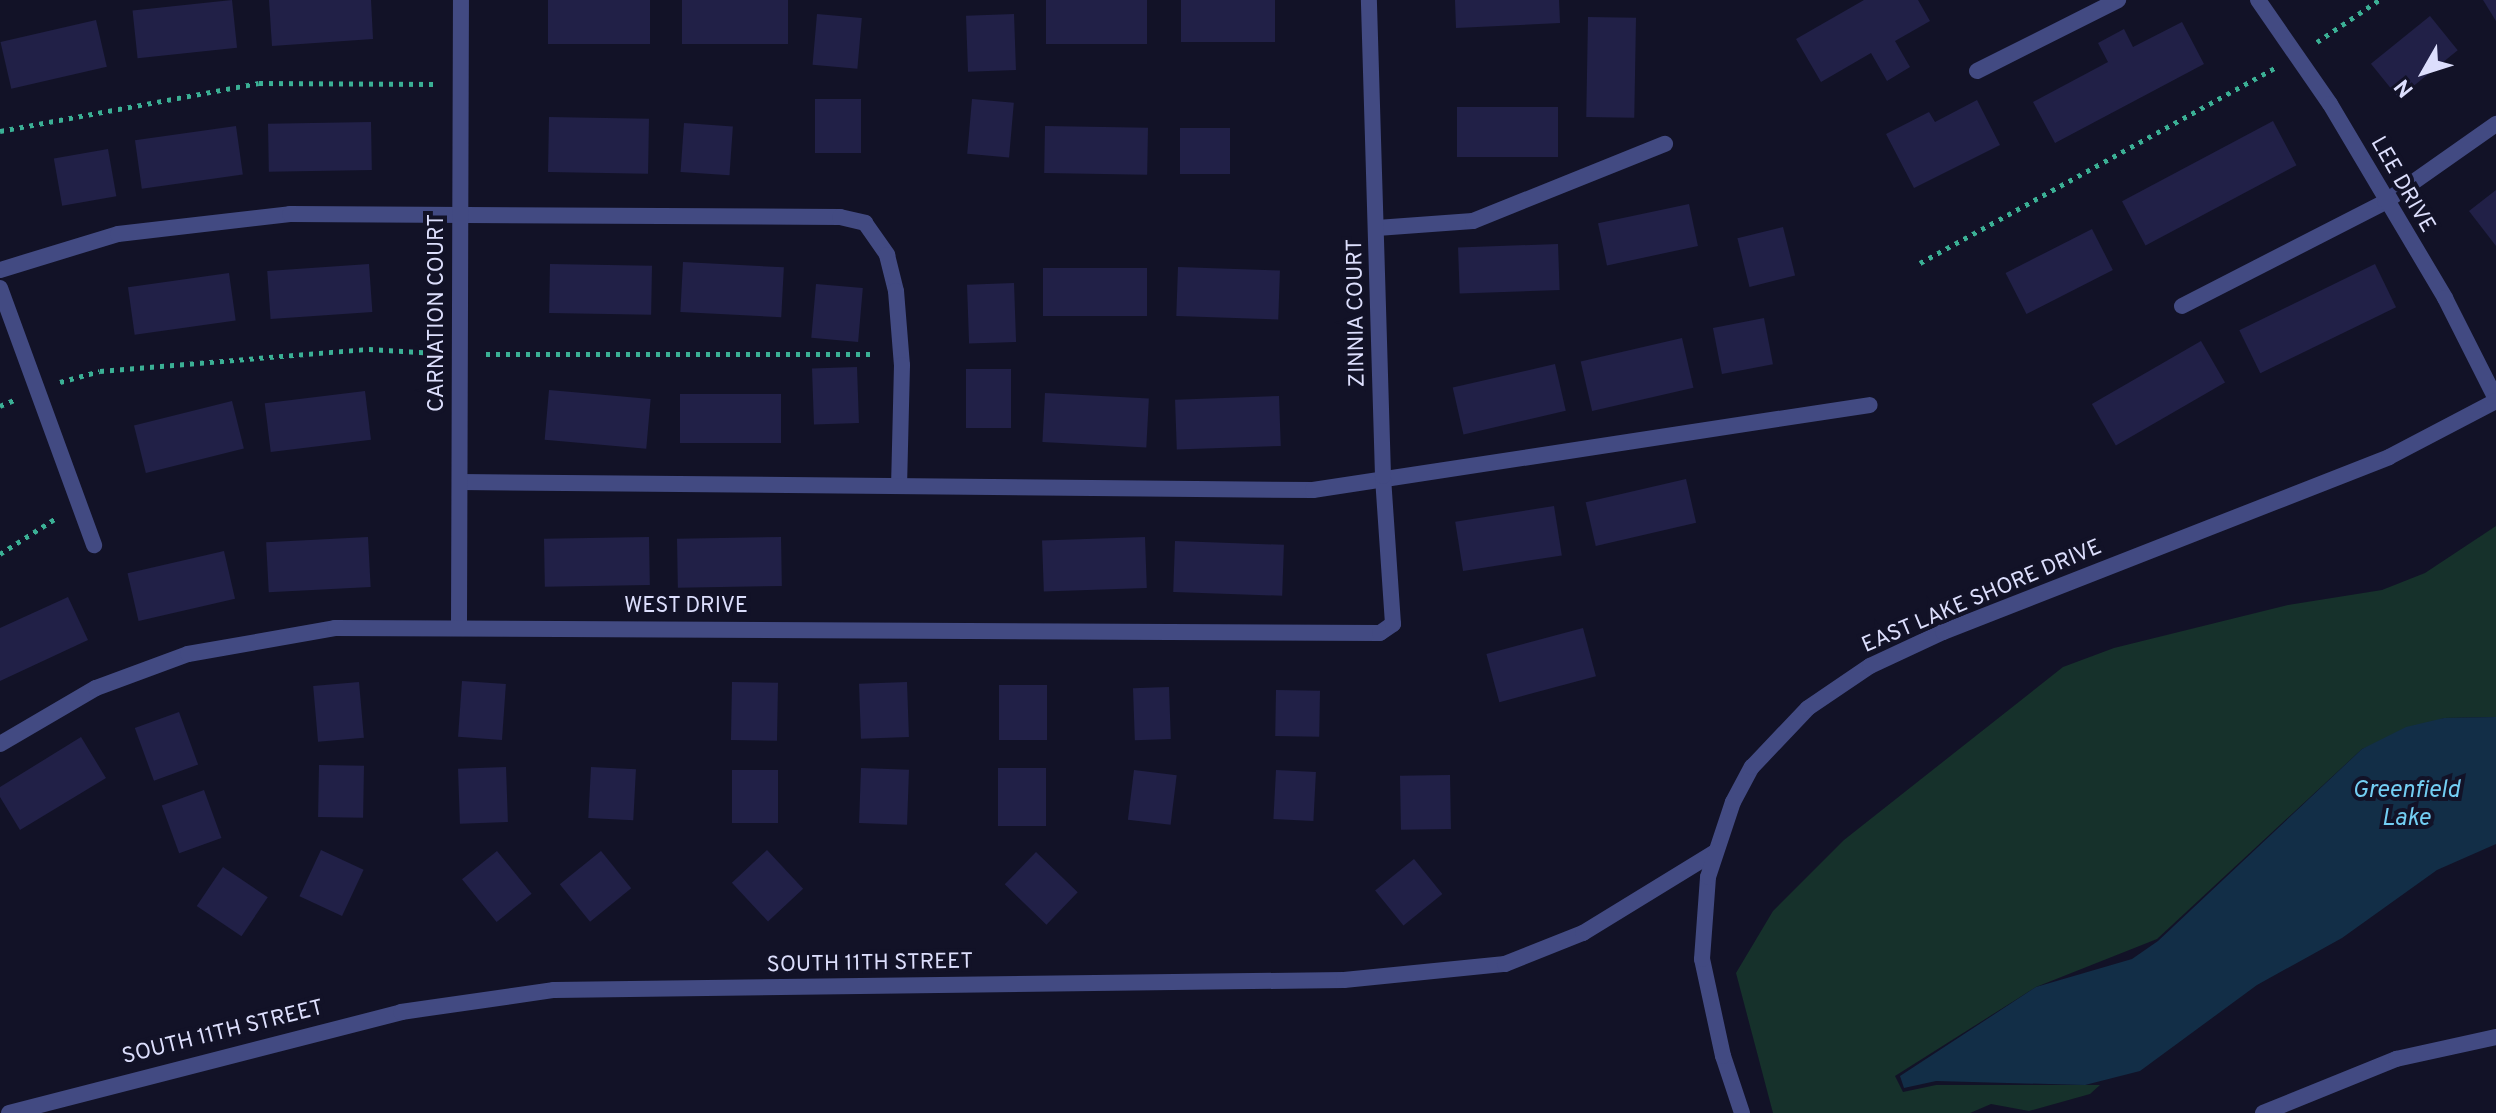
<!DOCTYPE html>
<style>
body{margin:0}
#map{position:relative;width:2496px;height:1113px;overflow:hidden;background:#121227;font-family:Overpass,sans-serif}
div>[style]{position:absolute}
.green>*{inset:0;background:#16312b}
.water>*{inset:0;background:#122e47}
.building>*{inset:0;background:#212047;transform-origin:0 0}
.path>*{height:5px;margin-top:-2.5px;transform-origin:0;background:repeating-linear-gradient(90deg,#3bb095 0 4px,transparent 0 10px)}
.lane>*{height:16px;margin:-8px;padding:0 8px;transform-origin:8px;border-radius:8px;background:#424a82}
.street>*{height:16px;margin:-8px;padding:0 8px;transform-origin:8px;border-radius:8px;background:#424a82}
span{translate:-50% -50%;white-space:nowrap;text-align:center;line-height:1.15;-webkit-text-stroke:8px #121227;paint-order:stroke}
.street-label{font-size:22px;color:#dcdefc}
.water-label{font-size:24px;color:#73cef3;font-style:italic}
.north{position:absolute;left:2384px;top:32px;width:80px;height:80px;-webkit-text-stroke:6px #121227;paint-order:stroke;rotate:231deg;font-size:22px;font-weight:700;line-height:32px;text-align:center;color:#dcdefc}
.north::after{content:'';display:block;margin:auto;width:28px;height:36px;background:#dcdefc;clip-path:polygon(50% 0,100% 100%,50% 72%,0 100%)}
</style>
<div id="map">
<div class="green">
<div style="clip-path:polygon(2496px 526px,2496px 717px,2444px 718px,2362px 749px,2157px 939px,2036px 987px,1895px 1076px,1903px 1092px,1936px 1085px,2100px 1085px,2090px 1094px,2029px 1111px,1991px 1104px,1970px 1113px,1773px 1113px,1736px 973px,1773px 911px,1844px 840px,2063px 667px,2114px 648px,2288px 605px,2382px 590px,2425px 573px)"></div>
</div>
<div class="water">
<div style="clip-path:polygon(2496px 717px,2496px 844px,2437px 870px,2342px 938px,2257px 985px,2140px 1071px,2085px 1085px,1936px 1081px,1904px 1088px,1900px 1076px,2036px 987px,2132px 959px,2158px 941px,2362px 749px,2406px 727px,2444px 718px)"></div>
</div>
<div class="building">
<div style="left:232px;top:0;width:48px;height:100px;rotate:84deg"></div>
<div style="clip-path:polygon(269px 0,371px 0,373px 39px,272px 46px)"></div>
<div style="left:548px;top:0;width:102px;height:44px"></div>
<div style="left:682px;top:0;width:106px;height:44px"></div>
<div style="left:1046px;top:0;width:101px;height:44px"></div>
<div style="left:1181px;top:0;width:94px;height:42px"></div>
<div style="clip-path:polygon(1455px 0,1559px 0,1560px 23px,1456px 28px)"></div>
<div style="clip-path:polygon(1864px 0,1918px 0,1930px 21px,1895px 41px,1910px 67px,1887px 81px,1871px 53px,1821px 82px,1796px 39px)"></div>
<div style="clip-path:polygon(2483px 0,2496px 0,2496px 21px)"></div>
<div style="left:817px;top:14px;width:45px;height:51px;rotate:5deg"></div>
<div style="left:1014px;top:14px;width:56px;height:48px;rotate:88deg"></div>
<div style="left:2430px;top:16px;width:44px;height:76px;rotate:51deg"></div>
<div style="left:1588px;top:17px;width:48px;height:100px;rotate:1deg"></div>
<div style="left:96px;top:20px;width:48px;height:98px;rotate:77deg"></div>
<div style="clip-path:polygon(2182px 22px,2204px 64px,2055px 143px,2033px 102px,2108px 62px,2098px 43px,2124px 29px,2133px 47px)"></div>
<div style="left:815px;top:99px;width:46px;height:54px"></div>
<div style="left:972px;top:99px;width:42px;height:55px;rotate:5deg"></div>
<div style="clip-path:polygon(1977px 100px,2000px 145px,1914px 188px,1886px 134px,1929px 112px,1935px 122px)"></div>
<div style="left:1558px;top:107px;width:50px;height:101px;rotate:90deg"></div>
<div style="left:549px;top:117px;width:100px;height:55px;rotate:1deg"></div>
<div style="left:2273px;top:121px;width:50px;height:171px;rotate:62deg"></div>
<div style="left:371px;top:122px;width:48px;height:103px;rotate:89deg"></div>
<div style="left:684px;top:123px;width:49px;height:49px;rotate:4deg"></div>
<div style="left:236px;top:126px;width:49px;height:102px;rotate:82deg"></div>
<div style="left:1045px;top:126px;width:103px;height:47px;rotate:1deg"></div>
<div style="left:1180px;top:128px;width:50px;height:46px"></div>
<div style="left:108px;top:149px;width:48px;height:55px;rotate:80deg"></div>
<div style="clip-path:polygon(2496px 190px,2496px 246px,2469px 211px)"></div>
<div style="left:1689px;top:204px;width:43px;height:93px;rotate:78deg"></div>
<div style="left:1783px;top:227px;width:50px;height:47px;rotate:76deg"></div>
<div style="left:2092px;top:229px;width:46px;height:97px;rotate:63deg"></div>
<div style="left:1558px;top:244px;width:46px;height:100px;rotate:88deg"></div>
<div style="left:683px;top:262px;width:101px;height:50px;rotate:3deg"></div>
<div style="left:369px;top:264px;width:48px;height:102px;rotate:86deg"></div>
<div style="left:550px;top:264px;width:102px;height:49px;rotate:1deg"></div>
<div style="left:2375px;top:264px;width:48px;height:151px;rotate:64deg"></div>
<div style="left:1178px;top:267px;width:102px;height:49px;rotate:2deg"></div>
<div style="left:1043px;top:268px;width:104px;height:48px"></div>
<div style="left:229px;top:273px;width:48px;height:102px;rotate:82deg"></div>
<div style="left:1014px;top:283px;width:59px;height:47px;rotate:88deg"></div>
<div style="left:816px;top:284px;width:47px;height:54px;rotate:5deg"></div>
<div style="left:1764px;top:318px;width:47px;height:52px;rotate:79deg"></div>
<div style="left:1682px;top:338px;width:51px;height:104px;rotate:77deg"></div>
<div style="left:2201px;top:341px;width:48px;height:126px;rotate:60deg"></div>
<div style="left:1555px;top:364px;width:48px;height:105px;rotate:77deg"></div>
<div style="left:857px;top:367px;width:56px;height:45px;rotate:88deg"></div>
<div style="left:966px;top:369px;width:45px;height:59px"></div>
<div style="left:549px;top:390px;width:102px;height:50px;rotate:5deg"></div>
<div style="left:365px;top:391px;width:49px;height:101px;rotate:83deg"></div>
<div style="left:1045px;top:393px;width:104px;height:49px;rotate:3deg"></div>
<div style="left:680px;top:394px;width:101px;height:49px"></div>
<div style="left:1279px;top:396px;width:50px;height:104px;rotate:88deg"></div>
<div style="left:232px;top:401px;width:49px;height:101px;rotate:76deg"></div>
<div style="left:1686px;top:479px;width:45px;height:103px;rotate:77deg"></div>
<div style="left:1554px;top:506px;width:50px;height:100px;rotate:81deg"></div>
<div style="left:368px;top:537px;width:50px;height:102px;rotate:87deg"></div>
<div style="left:649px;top:537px;width:48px;height:105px;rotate:89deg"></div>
<div style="left:781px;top:537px;width:49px;height:104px;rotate:89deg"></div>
<div style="left:1145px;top:537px;width:51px;height:103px;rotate:88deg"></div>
<div style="left:1175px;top:541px;width:109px;height:51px;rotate:2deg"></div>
<div style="left:224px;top:551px;width:49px;height:99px;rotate:77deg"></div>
<div style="clip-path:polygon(68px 597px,88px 640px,0 681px,0 628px)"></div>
<div style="left:1583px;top:628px;width:50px;height:100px;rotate:75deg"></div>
<div style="left:462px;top:681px;width:44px;height:56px;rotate:4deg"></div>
<div style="left:359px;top:682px;width:56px;height:46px;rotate:85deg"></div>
<div style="left:732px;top:682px;width:46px;height:58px;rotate:1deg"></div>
<div style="left:907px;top:682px;width:55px;height:48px;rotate:88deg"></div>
<div style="left:1047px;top:685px;width:55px;height:48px;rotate:90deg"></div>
<div style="left:1169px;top:687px;width:52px;height:36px;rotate:88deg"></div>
<div style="left:1276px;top:690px;width:44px;height:46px;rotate:1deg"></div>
<div style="left:179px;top:712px;width:56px;height:47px;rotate:70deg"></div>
<div style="clip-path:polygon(81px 737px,106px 778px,20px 830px,0 797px,0 787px)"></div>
<div style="left:319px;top:765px;width:45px;height:52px;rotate:1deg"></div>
<div style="left:506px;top:767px;width:55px;height:48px;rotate:88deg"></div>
<div style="left:591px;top:767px;width:45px;height:51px;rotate:3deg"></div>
<div style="left:861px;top:768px;width:48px;height:55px;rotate:2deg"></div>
<div style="left:998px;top:768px;width:48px;height:58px"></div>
<div style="left:732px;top:770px;width:46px;height:53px"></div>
<div style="left:1134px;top:770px;width:43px;height:50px;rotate:7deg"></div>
<div style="left:1276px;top:770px;width:40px;height:49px;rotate:3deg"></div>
<div style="left:1450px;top:775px;width:54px;height:50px;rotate:89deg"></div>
<div style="left:204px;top:790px;width:51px;height:45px;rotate:70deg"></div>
<div style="left:321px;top:850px;width:47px;height:51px;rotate:25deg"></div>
<div style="left:767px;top:850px;width:53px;height:48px;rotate:47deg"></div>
<div style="left:497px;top:851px;width:55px;height:45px;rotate:51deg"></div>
<div style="left:601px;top:851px;width:48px;height:53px;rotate:51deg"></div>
<div style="left:1036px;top:852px;width:58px;height:45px;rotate:44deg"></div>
<div style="left:1414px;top:859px;width:45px;height:50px;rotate:51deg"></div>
<div style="left:223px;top:867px;width:54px;height:47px;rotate:34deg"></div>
</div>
<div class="path">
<div style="left:2317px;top:42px;width:75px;rotate:-34.1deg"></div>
<div style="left:0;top:131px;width:263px;rotate:-10.5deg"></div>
<div style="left:259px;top:83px;width:177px;rotate:0.3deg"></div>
<div style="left:1920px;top:263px;width:405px;rotate:-28.8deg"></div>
<div style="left:486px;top:354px;width:390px"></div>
<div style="left:60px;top:382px;width:41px;rotate:-15.4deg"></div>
<div style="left:100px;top:371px;width:270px;rotate:-4.7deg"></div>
<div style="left:369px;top:349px;width:67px;rotate:3.4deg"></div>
<div style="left:0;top:406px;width:15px;rotate:-23deg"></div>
<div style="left:0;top:554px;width:67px;rotate:-32.7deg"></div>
</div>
<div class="lane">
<div style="left:1977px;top:71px;width:158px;rotate:-26.7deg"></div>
<div style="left:1377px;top:228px;width:96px;rotate:-4.2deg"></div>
<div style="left:1473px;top:221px;width:207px;rotate:-21.9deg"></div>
<div style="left:0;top:270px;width:123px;rotate:-17deg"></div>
<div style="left:118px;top:234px;width:173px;rotate:-6.6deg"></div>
<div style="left:290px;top:214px;width:550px;rotate:0.31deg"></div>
<div style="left:840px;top:217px;width:26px;rotate:13deg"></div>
<div style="left:865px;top:223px;width:39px;rotate:55deg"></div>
<div style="left:887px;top:255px;width:37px;rotate:76deg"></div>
<div style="left:896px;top:291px;width:74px;rotate:85.4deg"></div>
<div style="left:902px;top:365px;width:121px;rotate:91.4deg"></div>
<div style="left:0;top:288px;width:274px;rotate:69.9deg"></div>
<div style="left:2182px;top:306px;width:228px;rotate:-27.1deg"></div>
<div style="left:2385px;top:202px;width:136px;rotate:-35.1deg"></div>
<div style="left:460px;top:482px;width:853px;rotate:0.54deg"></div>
<div style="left:1313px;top:490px;width:563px;rotate:-8.68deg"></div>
</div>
<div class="street">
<div style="left:2258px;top:0;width:126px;rotate:55.3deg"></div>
<div style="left:2330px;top:104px;width:226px;rotate:59.3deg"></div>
<div style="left:2445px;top:298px;width:113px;rotate:63.2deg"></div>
<div style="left:459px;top:625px;width:625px;rotate:-89.82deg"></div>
<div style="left:0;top:744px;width:111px;rotate:-30.3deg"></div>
<div style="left:96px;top:688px;width:98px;rotate:-20.3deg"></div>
<div style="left:188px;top:654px;width:149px;rotate:-10deg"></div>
<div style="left:335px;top:628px;width:1045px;rotate:0.27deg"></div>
<div style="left:1380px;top:633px;width:16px;rotate:-35deg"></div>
<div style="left:1393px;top:624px;width:148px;rotate:-93.9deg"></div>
<div style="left:1383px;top:476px;width:476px;rotate:-91.7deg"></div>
<div style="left:9px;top:1113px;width:405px;rotate:-14.4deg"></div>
<div style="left:401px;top:1012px;width:155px;rotate:-8.2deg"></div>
<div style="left:554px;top:990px;width:790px;rotate:-0.73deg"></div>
<div style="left:1344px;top:980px;width:162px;rotate:-5.7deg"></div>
<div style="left:1505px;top:964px;width:84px;rotate:-21.7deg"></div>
<div style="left:1583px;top:933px;width:155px;rotate:-31.5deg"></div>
<div style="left:1742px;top:1113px;width:60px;rotate:-108.4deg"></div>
<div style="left:1723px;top:1056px;width:99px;rotate:-102.2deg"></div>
<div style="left:1702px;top:959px;width:82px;rotate:-85.8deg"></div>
<div style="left:1708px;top:877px;width:79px;rotate:-71.6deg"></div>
<div style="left:1733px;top:802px;width:40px;rotate:-62deg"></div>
<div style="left:1752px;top:767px;width:81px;rotate:-46.5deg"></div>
<div style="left:1808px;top:708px;width:75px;rotate:-34.1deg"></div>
<div style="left:1870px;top:666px;width:81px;rotate:-25deg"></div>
<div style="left:1943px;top:632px;width:479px;rotate:-21.4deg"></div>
<div style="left:2389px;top:457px;width:121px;rotate:-27.6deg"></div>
<div style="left:2263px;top:1113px;width:144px;rotate:-22.1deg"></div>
<div style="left:2396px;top:1059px;width:102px;rotate:-12.4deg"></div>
</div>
<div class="street-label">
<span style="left:2402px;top:185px;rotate:60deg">LEE DRIVE</span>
<span style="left:438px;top:313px;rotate:-90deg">CARNATION COURT</span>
<span style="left:1357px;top:313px;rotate:-91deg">ZINNIA COURT</span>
<span style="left:1982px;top:597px;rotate:-23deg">EAST LAKE SHORE DRIVE</span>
<span style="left:686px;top:607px">WEST DRIVE</span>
<span style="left:870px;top:964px;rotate:-1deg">SOUTH 11TH STREET</span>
<span style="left:223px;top:1033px;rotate:-14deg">SOUTH 11TH STREET</span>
</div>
<div class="water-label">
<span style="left:2406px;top:806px">Greenfield<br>Lake</span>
</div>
<div class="north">N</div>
</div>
